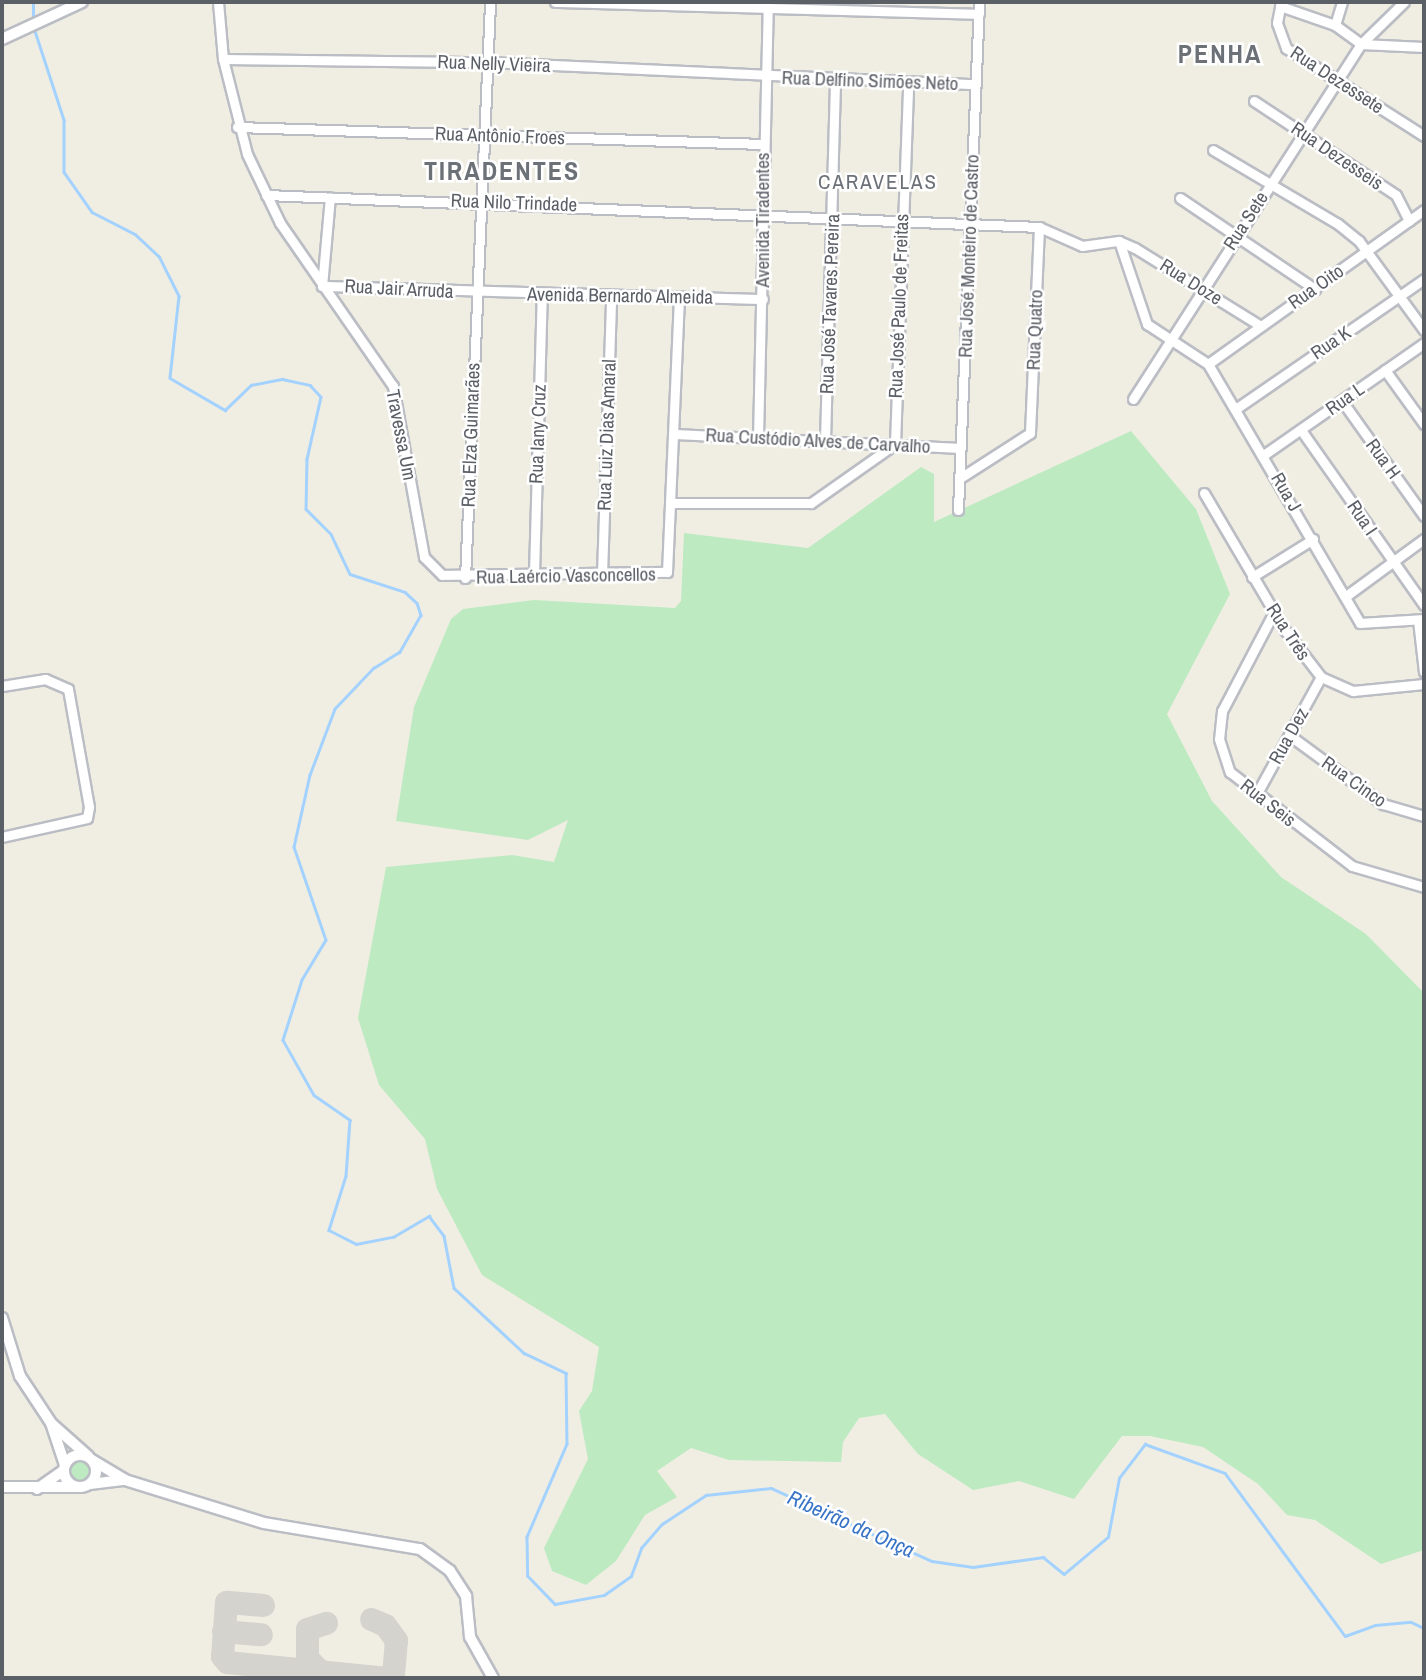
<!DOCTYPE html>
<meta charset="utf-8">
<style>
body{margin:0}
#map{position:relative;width:1426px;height:1680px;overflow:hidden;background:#f0eee3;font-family:"Archivo Narrow",sans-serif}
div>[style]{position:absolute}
.green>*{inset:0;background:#bdeac0}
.round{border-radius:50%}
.stream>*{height:2.5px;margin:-1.25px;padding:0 1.25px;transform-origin:1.25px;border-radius:1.25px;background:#a4d2ff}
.taxiway>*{height:23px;margin:-11.5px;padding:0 11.5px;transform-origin:11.5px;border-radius:11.5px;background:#d4d3ce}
.roads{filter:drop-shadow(2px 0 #bbbdc4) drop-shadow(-2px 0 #bbbdc4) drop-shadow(0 2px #bbbdc4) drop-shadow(0 -2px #bbbdc4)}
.minor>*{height:9px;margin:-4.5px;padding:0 4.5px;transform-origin:4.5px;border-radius:4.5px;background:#fff}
.tertiary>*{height:10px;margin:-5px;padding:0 5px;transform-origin:5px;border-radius:5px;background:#fff}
.tertiary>.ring{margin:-5px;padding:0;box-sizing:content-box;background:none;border:10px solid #fff;border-radius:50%}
span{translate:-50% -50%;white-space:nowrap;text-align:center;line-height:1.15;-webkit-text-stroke:5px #fff;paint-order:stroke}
.street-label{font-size:19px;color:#5b5f66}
.neighbourhood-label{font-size:21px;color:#6c7178;letter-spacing:2px}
.water-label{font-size:21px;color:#3774c6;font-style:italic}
.district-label{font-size:26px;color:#6c7178;font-weight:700;letter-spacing:2px}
.frame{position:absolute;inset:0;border:4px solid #5b5f66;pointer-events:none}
</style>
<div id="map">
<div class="green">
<div style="clip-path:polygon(1131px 431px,1196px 509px,1230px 594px,1167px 714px,1212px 801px,1281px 877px,1366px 934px,1424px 993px,1424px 1550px,1381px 1564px,1315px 1520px,1287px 1515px,1258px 1484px,1203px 1447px,1150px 1436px,1122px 1436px,1074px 1499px,1019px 1481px,973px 1490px,918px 1454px,885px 1414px,859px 1418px,843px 1442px,841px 1462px,729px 1460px,691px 1448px,657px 1471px,677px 1497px,645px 1515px,616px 1561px,586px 1585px,552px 1571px,544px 1548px,588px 1459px,579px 1411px,592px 1391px,599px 1347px,482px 1275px,437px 1189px,425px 1139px,379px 1085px,358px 1018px,386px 867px,512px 855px,554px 862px,568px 820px,528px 840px,396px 821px,414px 707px,451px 619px,463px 609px,534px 600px,675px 608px,681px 601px,684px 533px,808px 548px,921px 467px,934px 474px,934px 522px)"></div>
<div class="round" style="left:68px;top:1459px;width:24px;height:24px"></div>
</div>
<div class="stream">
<div style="left:33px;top:22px;width:20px;rotate:-90deg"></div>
<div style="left:34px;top:28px;width:97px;rotate:71.9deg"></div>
<div style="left:64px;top:120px;width:52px;rotate:90deg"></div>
<div style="left:64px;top:172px;width:49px;rotate:55deg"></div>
<div style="left:92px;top:212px;width:48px;rotate:27.1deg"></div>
<div style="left:135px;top:234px;width:33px;rotate:43deg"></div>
<div style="left:159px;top:256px;width:45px;rotate:63.4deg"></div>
<div style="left:179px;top:296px;width:82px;rotate:96.3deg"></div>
<div style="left:170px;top:378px;width:64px;rotate:30.2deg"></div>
<div style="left:225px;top:410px;width:36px;rotate:-44deg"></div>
<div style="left:251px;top:385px;width:32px;rotate:-11deg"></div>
<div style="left:282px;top:379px;width:29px;rotate:12deg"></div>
<div style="left:310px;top:385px;width:16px;rotate:47deg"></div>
<div style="left:321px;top:397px;width:64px;rotate:102.7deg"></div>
<div style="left:307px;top:459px;width:50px;rotate:91.1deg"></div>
<div style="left:306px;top:509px;width:35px;rotate:45deg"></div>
<div style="left:331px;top:534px;width:44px;rotate:64.6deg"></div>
<div style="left:350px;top:574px;width:58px;rotate:18.1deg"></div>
<div style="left:405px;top:592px;width:16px;rotate:43deg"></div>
<div style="left:417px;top:603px;width:13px;rotate:72deg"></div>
<div style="left:421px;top:615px;width:43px;rotate:119.6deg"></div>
<div style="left:400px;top:652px;width:31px;rotate:148deg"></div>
<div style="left:374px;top:668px;width:57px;rotate:133.6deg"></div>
<div style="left:335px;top:709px;width:71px;rotate:110.7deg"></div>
<div style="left:310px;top:775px;width:74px;rotate:102.5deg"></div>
<div style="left:294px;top:847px;width:98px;rotate:71deg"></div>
<div style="left:326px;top:940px;width:47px;rotate:121deg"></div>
<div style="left:302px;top:980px;width:63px;rotate:107.6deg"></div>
<div style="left:283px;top:1040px;width:63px;rotate:60.6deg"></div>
<div style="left:314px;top:1095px;width:44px;rotate:34.8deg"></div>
<div style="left:350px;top:1120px;width:56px;rotate:94.1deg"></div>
<div style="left:346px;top:1176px;width:57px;rotate:107.5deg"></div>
<div style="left:329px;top:1230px;width:30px;rotate:27deg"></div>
<div style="left:356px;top:1244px;width:38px;rotate:-11deg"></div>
<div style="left:393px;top:1237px;width:42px;rotate:-30.3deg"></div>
<div style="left:429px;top:1216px;width:25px;rotate:53deg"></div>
<div style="left:444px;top:1236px;width:53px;rotate:79.1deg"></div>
<div style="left:454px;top:1288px;width:96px;rotate:42.9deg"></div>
<div style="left:524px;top:1353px;width:47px;rotate:25.5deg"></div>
<div style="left:566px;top:1373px;width:71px;rotate:89.2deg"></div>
<div style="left:567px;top:1444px;width:101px;rotate:113.3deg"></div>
<div style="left:527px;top:1537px;width:39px;rotate:89deg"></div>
<div style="left:528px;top:1576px;width:39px;rotate:46deg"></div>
<div style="left:555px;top:1604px;width:50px;rotate:-10.4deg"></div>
<div style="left:604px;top:1595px;width:33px;rotate:-35deg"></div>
<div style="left:631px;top:1576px;width:30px;rotate:-70deg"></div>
<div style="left:641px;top:1548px;width:32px;rotate:-49deg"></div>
<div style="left:662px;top:1524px;width:53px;rotate:-33.4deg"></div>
<div style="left:706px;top:1495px;width:65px;rotate:-6.1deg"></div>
<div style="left:771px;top:1488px;width:177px;rotate:24.4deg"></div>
<div style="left:932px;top:1561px;width:41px;rotate:8.3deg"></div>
<div style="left:973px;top:1567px;width:71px;rotate:-8.1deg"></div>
<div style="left:1043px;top:1557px;width:27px;rotate:39deg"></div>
<div style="left:1064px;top:1574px;width:57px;rotate:-40.1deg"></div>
<div style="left:1108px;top:1537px;width:60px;rotate:-79.4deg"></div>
<div style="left:1119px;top:1478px;width:43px;rotate:-52.6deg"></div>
<div style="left:1145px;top:1444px;width:85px;rotate:19.9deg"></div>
<div style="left:1225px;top:1473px;width:202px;rotate:53.6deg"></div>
<div style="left:1345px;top:1636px;width:32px;rotate:-20deg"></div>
<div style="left:1375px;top:1625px;width:36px;rotate:-5deg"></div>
<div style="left:1411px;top:1622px;width:14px;rotate:25deg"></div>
</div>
<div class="taxiway">
<div style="left:263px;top:1605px;width:37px;rotate:-175deg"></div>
<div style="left:226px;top:1602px;width:54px;rotate:94.2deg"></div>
<div style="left:222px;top:1656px;width:8px;rotate:50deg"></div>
<div style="left:227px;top:1662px;width:161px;rotate:5.7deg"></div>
<div style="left:371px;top:1619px;width:15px;rotate:23deg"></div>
<div style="left:385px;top:1625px;width:19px;rotate:54deg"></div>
<div style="left:396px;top:1640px;width:38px;rotate:95deg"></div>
<div style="left:223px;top:1631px;width:38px;rotate:5deg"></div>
<div style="left:319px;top:1670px;width:17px;rotate:-135deg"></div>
<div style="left:307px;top:1658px;width:29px;rotate:-90deg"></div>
<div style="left:307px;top:1629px;width:20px;rotate:-18deg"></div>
</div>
<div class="roads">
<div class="minor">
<div style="left:218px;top:2px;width:57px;rotate:85deg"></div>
<div style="left:223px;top:59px;width:98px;rotate:75.8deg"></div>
<div style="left:247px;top:154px;width:76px;rotate:64.4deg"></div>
<div style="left:280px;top:223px;width:198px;rotate:55.3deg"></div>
<div style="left:393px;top:386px;width:174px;rotate:79.7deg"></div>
<div style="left:424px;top:557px;width:25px;rotate:45deg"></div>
<div style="left:442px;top:575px;width:225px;rotate:-0.8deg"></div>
<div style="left:667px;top:572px;width:274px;rotate:-87.5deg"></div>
<div style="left:555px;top:2px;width:424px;rotate:1.6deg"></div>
<div style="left:1281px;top:2px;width:21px;rotate:101deg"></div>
<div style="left:1277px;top:23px;width:27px;rotate:70deg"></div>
<div style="left:1286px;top:48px;width:164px;rotate:32.5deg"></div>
<div style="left:1280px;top:6px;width:58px;rotate:19.1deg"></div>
<div style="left:1335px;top:25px;width:32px;rotate:36deg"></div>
<div style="left:1361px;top:44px;width:63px;rotate:2.7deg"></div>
<div style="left:1335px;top:25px;width:24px;rotate:-73deg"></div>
<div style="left:223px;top:59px;width:264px;rotate:0.7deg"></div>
<div style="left:487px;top:62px;width:488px;rotate:2.6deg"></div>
<div style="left:1254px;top:101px;width:170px;rotate:33.5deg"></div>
<div style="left:1396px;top:195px;width:29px;rotate:63deg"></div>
<div style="left:237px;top:127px;width:526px;rotate:1.85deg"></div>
<div style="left:1213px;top:150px;width:145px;rotate:30.6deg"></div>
<div style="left:1338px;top:224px;width:27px;rotate:39deg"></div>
<div style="left:1359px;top:241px;width:110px;rotate:53.9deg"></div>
<div style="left:266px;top:195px;width:774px;rotate:2.37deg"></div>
<div style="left:1039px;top:227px;width:47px;rotate:23.8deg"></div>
<div style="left:1082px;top:246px;width:37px;rotate:-8deg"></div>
<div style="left:1119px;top:241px;width:17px;rotate:24deg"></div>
<div style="left:1135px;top:248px;width:148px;rotate:31.8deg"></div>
<div style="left:1180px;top:198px;width:163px;rotate:34deg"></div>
<div style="left:1119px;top:241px;width:88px;rotate:71.4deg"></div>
<div style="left:1147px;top:324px;width:73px;rotate:33.3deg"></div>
<div style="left:1208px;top:364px;width:300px;rotate:59.6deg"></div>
<div style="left:1360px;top:623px;width:64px;rotate:-3.6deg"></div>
<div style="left:322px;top:286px;width:441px;rotate:1.7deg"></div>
<div style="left:322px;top:286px;width:89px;rotate:-84.9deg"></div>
<div style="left:1208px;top:364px;width:265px;rotate:-35.5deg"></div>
<div style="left:1385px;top:370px;width:67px;rotate:54.2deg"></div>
<div style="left:1133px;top:399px;width:422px;rotate:-57.3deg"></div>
<div style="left:1361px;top:44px;width:60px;rotate:-44.3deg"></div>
<div style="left:1342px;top:401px;width:141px;rotate:54.5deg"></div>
<div style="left:1237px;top:408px;width:227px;rotate:-34.6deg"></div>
<div style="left:1301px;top:430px;width:214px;rotate:54.9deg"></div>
<div style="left:675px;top:434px;width:286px;rotate:2.8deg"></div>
<div style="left:758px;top:438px;width:436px;rotate:-88.7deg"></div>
<div style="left:825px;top:441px;width:359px;rotate:-88.4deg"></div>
<div style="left:1265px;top:454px;width:194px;rotate:-34.9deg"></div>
<div style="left:960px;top:478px;width:83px;rotate:-32.7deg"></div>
<div style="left:1030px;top:433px;width:206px;rotate:-87.5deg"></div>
<div style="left:1204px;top:493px;width:158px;rotate:59.5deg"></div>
<div style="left:1284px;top:629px;width:61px;rotate:52.4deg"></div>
<div style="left:1321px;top:677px;width:35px;rotate:24deg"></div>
<div style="left:1353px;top:691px;width:71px;rotate:-5.6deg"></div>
<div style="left:672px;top:503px;width:139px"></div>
<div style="left:811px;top:503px;width:103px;rotate:-35.1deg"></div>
<div style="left:895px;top:444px;width:360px;rotate:-87.9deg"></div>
<div style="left:958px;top:510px;width:508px;rotate:-87.63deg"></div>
<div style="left:534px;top:574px;width:281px;rotate:-88.4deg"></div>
<div style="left:602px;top:574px;width:278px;rotate:-88.1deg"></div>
<div style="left:1252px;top:577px;width:72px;rotate:-31.9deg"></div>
<div style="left:465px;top:578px;width:577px;rotate:-87.51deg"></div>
<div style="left:1346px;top:596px;width:97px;rotate:-36.2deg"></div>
<div style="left:1274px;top:612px;width:112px;rotate:117.7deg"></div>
<div style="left:1222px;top:711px;width:28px;rotate:96deg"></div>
<div style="left:1219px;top:739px;width:35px;rotate:72deg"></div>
<div style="left:1230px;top:772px;width:154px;rotate:37.6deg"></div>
<div style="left:1352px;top:866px;width:75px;rotate:16.3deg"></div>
<div style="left:1418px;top:620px;width:52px;rotate:83.4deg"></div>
<div style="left:2px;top:686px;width:44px;rotate:-9.2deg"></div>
<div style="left:45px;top:679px;width:25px;rotate:23deg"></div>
<div style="left:68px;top:689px;width:120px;rotate:79.9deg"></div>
<div style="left:89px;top:807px;width:11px;rotate:100deg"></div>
<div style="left:87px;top:818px;width:87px;rotate:167.4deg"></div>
<div style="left:1289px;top:735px;width:117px;rotate:36.3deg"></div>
<div style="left:1383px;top:804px;width:43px;rotate:16.3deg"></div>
<div style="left:1256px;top:795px;width:135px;rotate:-61.2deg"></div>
</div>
<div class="tertiary">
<div style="left:2px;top:39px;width:88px;rotate:-24.8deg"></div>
<div style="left:2px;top:1318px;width:61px;rotate:72.8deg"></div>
<div style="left:20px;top:1376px;width:56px;rotate:56.6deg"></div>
<div style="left:51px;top:1423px;width:44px;rotate:71.6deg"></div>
<div style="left:53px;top:1425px;width:47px;rotate:41.5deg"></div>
<div class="ring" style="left:64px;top:1455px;width:22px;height:22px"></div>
<div style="left:92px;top:1460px;width:39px;rotate:31deg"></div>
<div style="left:125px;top:1480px;width:145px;rotate:17.2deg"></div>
<div style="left:264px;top:1523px;width:158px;rotate:9.5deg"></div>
<div style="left:420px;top:1549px;width:37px;rotate:36deg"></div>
<div style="left:450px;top:1571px;width:30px;rotate:57deg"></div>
<div style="left:466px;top:1596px;width:41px;rotate:84.4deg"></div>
<div style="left:470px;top:1637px;width:47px;rotate:60.7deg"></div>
<div style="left:90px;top:1484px;width:35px;rotate:-7deg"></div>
<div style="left:2px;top:1487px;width:79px"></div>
<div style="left:37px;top:1489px;width:33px;rotate:-35deg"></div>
</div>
</div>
<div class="street-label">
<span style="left:494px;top:64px;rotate:2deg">Rua Nelly Vieira</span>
<span style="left:1337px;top:80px;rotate:33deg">Rua Dezessete</span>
<span style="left:870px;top:81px;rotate:2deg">Rua Delfino Simões Neto</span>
<span style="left:500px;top:136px;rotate:2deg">Rua Antônio Froes</span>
<span style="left:1337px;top:156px;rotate:34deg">Rua Dezesseis</span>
<span style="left:514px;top:203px;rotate:2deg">Rua Nilo Trindade</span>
<span style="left:763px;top:220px;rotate:-90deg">Avenida Tiradentes</span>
<span style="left:1246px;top:221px;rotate:-57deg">Rua Sete</span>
<span style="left:969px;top:256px;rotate:-88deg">Rua José Monteiro de Castro</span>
<span style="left:1191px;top:282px;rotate:32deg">Rua Doze</span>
<span style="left:1316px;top:287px;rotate:-35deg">Rua Oito</span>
<span style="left:399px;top:289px;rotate:3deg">Rua Jair Arruda</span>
<span style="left:620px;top:296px;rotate:1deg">Avenida Bernardo Almeida</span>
<span style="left:830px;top:304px;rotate:-88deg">Rua José Tavares Pereira</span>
<span style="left:899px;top:306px;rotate:-88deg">Rua José Paulo de Freitas</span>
<span style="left:1035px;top:330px;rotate:-88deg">Rua Quatro</span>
<span style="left:1331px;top:343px;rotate:-34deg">Rua K</span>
<span style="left:1345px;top:399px;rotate:-35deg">Rua L</span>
<span style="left:538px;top:434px;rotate:-88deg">Rua Iany Cruz</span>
<span style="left:401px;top:435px;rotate:79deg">Travessa Um</span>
<span style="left:471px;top:435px;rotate:-88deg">Rua Elza Guimarães</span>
<span style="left:607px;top:435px;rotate:-88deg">Rua Luiz Dias Amaral</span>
<span style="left:818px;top:441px;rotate:3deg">Rua Custódio Alves de Carvalho</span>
<span style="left:1383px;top:459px;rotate:54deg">Rua H</span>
<span style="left:1286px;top:492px;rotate:60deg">Rua J</span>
<span style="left:1362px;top:518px;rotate:56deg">Rua I</span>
<span style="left:566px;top:576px;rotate:-1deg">Rua Laércio Vasconcellos</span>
<span style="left:1288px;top:632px;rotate:57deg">Rua Três</span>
<span style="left:1289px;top:736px;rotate:-61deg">Rua Dez</span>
<span style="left:1354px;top:782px;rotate:35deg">Rua Cinco</span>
<span style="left:1268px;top:803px;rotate:38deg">Rua Seis</span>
</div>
<div class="neighbourhood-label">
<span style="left:878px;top:182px">CARAVELAS</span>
</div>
<div class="water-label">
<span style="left:851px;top:1524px;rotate:24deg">Ribeirão da Onça</span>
</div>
<div class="district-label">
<span style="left:1220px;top:54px">PENHA</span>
<span style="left:502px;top:171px">TIRADENTES</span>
</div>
<div class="frame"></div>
</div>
